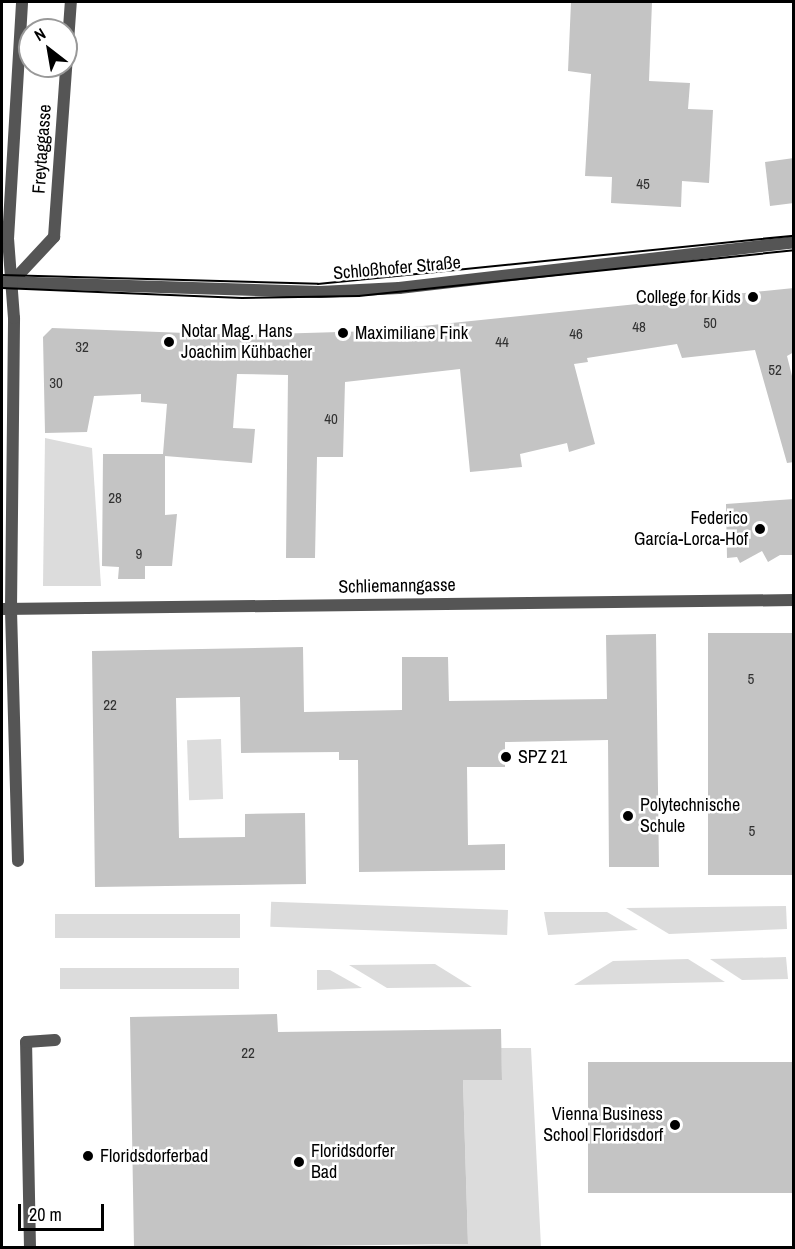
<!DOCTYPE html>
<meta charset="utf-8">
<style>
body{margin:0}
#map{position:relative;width:795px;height:1249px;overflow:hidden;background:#fff;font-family:"Archivo Narrow",sans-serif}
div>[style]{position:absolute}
.green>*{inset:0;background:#dcdcdc;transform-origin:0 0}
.building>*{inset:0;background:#c4c4c4;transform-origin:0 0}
.lane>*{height:12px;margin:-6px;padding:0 6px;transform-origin:6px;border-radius:6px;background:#555}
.street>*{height:12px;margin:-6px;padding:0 6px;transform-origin:6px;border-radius:6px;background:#555}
.tram>*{height:1.5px;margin:-0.75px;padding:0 0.75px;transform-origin:0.75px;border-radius:0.75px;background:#000}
.dots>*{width:16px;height:16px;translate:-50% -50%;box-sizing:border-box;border:3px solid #fff;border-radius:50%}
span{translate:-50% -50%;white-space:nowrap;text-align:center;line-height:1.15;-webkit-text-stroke:5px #fff;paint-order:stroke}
.number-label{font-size:15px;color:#313131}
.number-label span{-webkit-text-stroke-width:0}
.street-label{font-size:18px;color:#000}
.poi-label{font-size:18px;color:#000}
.right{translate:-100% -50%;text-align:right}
.left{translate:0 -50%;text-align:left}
.frame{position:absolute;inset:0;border:3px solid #000;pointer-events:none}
.north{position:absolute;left:18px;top:18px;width:60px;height:60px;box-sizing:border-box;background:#fff;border:2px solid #999;border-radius:50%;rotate:329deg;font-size:16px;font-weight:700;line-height:24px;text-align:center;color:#000}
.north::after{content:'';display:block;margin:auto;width:21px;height:27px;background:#000;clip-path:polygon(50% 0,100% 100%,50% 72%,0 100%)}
.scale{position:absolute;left:18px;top:1204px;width:86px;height:27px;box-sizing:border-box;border:3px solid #000;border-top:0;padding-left:8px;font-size:18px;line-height:21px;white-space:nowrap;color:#000;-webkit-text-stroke:4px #fff;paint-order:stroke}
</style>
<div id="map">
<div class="green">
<div style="clip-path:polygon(45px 438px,92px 448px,101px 586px,43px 586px)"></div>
<div style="left:221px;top:739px;width:60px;height:34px;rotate:88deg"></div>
<div style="clip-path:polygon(786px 906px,787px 929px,669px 934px,626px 908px)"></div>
<div style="left:508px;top:910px;width:25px;height:237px;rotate:92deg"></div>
<div style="clip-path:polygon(544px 912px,607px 912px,638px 930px,548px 935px)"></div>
<div style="left:240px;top:914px;width:24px;height:185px;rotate:90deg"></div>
<div style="clip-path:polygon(786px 957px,788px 979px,742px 980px,710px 959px)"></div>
<div style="clip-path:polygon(688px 959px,725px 982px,574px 985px,613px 961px)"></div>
<div style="clip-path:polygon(435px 964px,472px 987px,387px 988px,349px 965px)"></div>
<div style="left:239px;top:968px;width:21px;height:179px;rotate:90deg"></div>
<div style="clip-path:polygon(317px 970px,330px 970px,362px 988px,317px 990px)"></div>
<div style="clip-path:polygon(501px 1048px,531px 1048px,541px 1247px,327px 1248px,468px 1244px,463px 1080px,502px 1080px)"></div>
</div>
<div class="building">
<div style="clip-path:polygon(571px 2px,652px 2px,649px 81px,690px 83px,688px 109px,713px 110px,709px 183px,682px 181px,681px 207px,611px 203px,612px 177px,585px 176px,591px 74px,568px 71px)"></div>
<div style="clip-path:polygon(794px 158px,794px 203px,770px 206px,765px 162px)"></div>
<div style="clip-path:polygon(794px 288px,794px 352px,787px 356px,794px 384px,794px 462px,787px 463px,755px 350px,682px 358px,677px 344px,587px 358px,588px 362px,574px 364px,595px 444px,569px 452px,567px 443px,520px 454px,522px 467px,470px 472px,460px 369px,345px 382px,343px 457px,317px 457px,315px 558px,286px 558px,288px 375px,237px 374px,233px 428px,255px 429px,252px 463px,165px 456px,165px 515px,177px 514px,172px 566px,145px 566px,145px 579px,118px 579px,119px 567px,102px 566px,103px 454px,163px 454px,167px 404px,141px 402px,141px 394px,94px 396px,87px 432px,45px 433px,43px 337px,52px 328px,240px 335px,374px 331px)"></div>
<div style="clip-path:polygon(794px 499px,794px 555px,780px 555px,768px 562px,762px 551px,740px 563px,737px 557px,727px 558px,726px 504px)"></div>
<div style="left:794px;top:633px;width:242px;height:86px;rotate:90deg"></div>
<div style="clip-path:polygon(656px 634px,659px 867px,609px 867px,608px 740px,505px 742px,505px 767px,467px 767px,468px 845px,505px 844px,505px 870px,359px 872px,358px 760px,339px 760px,339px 752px,241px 753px,240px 697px,176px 698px,179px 838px,245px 837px,245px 814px,305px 813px,306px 884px,95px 887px,92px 651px,303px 647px,304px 712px,402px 710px,402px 657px,448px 657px,449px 701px,607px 699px,606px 635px)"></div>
<div style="clip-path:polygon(277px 1014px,278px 1032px,501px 1029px,502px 1080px,463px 1080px,468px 1244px,134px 1248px,130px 1017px)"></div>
<div style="left:794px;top:1062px;width:131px;height:206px;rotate:90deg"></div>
</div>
<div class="lane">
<div style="left:30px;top:1248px;width:206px;rotate:-91.1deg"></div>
<div style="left:26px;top:1042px;width:29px;rotate:-4deg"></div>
</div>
<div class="street">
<div style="left:2px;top:282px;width:318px;rotate:1.8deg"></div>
<div style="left:320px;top:292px;width:79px;rotate:-2.9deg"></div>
<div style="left:399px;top:288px;width:398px;rotate:-6.6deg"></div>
<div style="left:12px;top:282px;width:62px;rotate:-47deg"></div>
<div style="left:54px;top:237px;width:236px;rotate:-85.9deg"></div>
<div style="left:2px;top:609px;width:792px;rotate:-0.65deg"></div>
<div style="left:18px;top:861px;width:252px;rotate:-91.6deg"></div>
<div style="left:11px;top:609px;width:291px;rotate:-89.4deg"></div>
<div style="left:14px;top:318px;width:79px;rotate:-94.3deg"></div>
<div style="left:8px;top:239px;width:237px;rotate:-86.6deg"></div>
</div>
<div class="tram">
<div style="left:2px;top:275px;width:316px;rotate:1.6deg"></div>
<div style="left:318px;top:284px;width:478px;rotate:-5.8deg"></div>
<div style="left:2px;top:288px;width:240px;rotate:2.4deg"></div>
<div style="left:242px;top:298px;width:117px;rotate:-1deg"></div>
<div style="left:359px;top:296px;width:437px;rotate:-6deg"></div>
</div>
<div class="dots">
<div style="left:753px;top:297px;background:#000"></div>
<div style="left:343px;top:333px;background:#000"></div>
<div style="left:169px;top:342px;background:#000"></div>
<div style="left:760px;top:529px;background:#000"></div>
<div style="left:506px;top:757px;background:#000"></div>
<div style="left:628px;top:816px;background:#000"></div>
<div style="left:675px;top:1125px;background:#000"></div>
<div style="left:88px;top:1156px;background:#000"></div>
<div style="left:299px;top:1162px;background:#000"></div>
</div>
<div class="number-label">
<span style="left:643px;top:184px">45</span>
<span style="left:710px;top:323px">50</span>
<span style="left:639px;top:327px">48</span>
<span style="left:576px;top:334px">46</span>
<span style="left:502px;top:342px">44</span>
<span style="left:82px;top:347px">32</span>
<span style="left:775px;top:370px">52</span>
<span style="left:56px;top:383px">30</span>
<span style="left:331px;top:419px">40</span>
<span style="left:115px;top:498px">28</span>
<span style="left:139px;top:554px">9</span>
<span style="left:751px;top:679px">5</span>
<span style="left:110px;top:705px">22</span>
<span style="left:752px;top:831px">5</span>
<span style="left:248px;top:1053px">22</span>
</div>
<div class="street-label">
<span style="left:42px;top:149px;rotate:-86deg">Freytaggasse</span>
<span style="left:397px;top:268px;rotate:-5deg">Schloßhofer Straße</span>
<span style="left:397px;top:586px;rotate:-1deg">Schliemanngasse</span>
</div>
<div class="poi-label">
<span class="right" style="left:741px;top:297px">College for Kids</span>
<span class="left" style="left:181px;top:342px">Notar Mag. Hans<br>Joachim Kühbacher</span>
<span class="left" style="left:355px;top:333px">Maximiliane Fink</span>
<span class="right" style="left:748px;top:529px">Federico<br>García-Lorca-Hof</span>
<span class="left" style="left:518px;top:757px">SPZ 21</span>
<span class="left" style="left:640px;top:816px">Polytechnische<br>Schule</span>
<span class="right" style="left:663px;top:1125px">Vienna Business<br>School Floridsdorf</span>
<span class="left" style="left:311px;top:1162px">Floridsdorfer<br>Bad</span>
<span class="left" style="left:100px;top:1156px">Floridsdorferbad</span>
</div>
<div class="frame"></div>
<div class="north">N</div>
<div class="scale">20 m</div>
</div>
